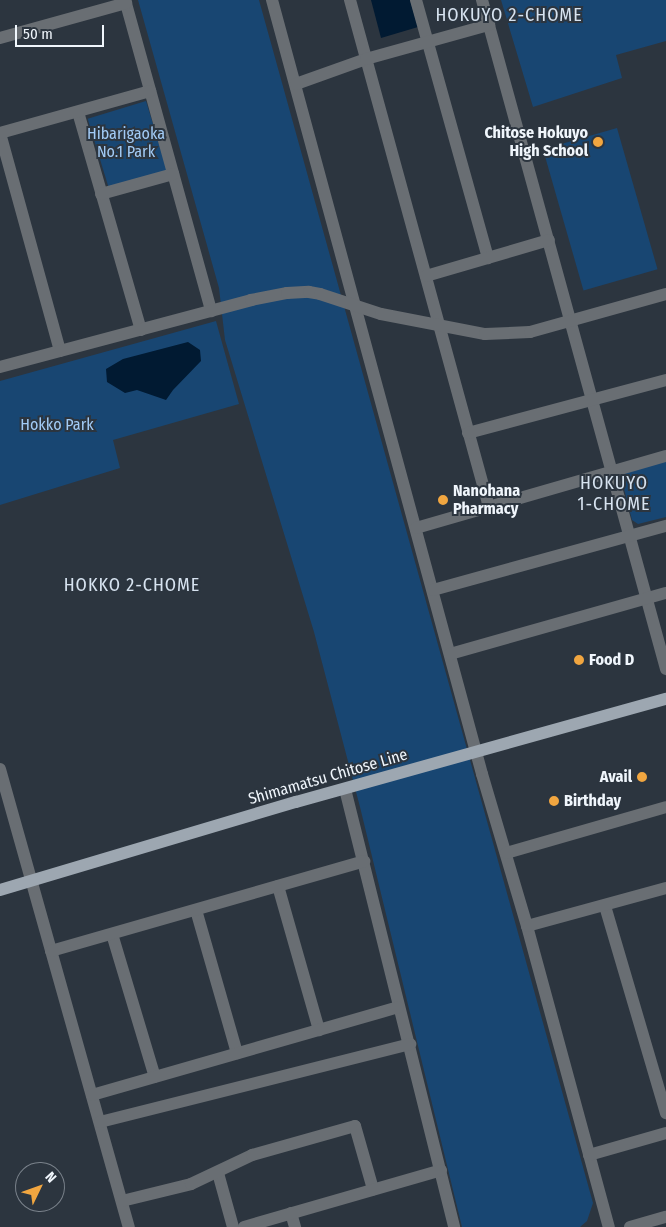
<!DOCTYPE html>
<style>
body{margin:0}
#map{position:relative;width:666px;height:1227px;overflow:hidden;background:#2c353f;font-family:"Fira Sans Condensed",sans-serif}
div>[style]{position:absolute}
.green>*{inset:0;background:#184672;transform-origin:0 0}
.water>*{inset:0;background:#011a32}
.minor>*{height:12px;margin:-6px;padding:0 6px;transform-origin:6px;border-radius:6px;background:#696e73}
.major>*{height:12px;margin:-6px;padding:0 6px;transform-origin:6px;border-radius:6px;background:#9da7b1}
.dots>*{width:14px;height:14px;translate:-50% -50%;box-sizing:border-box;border:2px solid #2c353f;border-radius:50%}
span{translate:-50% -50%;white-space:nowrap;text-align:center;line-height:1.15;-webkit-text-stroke:4px #2c353f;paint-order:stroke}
.poi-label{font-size:16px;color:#f0f6fc;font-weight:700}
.right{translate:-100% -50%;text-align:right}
.left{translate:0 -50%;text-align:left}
.park-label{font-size:16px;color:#a2cbf6}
.street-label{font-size:16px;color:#f0f6fc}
.neighbourhood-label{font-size:18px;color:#d7e3f0;letter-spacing:1px}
.north{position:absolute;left:15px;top:1162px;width:50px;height:50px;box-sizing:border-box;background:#2c353f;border:1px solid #7a828b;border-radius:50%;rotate:48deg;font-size:14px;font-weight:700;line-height:20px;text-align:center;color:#f0f6fc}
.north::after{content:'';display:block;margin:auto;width:18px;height:22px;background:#f1a640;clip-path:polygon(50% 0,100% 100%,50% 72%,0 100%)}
.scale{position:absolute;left:15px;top:25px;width:89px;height:22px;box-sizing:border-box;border:2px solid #f0f6fc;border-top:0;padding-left:6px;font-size:15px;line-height:18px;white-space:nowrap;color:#f0f6fc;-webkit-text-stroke:4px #2c353f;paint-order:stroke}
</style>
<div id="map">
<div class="green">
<div style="clip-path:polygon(138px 0,259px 0,593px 1203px,587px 1221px,580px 1227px,462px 1227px,360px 807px,314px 632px,225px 340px,219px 288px)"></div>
<div style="clip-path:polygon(501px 0,666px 0,666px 41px,616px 55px,622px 78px,533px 107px)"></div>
<div style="left:146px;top:101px;width:73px;height:61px;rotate:73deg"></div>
<div style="left:617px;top:128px;width:147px;height:77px;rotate:74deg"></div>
<div style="clip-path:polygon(216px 321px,239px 404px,113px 440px,120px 468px,0 505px,0 381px)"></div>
<div style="clip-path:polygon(666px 460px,666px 517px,638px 524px,632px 520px,621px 477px,623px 471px)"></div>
</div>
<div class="water">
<div style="clip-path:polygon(371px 0,410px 0,418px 27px,381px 38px)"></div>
<div style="clip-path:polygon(188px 342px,200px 350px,201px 361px,173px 390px,166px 400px,137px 390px,125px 393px,107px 382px,106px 369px,123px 359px)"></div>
</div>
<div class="minor">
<div style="left:125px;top:0;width:323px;rotate:74.5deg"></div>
<div style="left:272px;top:0;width:802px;rotate:74.82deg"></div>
<div style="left:482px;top:774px;width:159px;rotate:73.5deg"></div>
<div style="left:527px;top:926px;width:312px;rotate:74.8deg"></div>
<div style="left:350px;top:0;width:526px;rotate:74.67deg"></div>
<div style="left:416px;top:0;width:268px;rotate:74.4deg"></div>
<div style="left:482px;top:0;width:694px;rotate:74.62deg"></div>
<div style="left:0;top:38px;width:131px;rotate:-15.5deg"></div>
<div style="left:296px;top:84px;width:74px;rotate:-19.7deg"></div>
<div style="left:366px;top:59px;width:128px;rotate:-15.5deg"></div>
<div style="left:78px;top:112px;width:227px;rotate:73.9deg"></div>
<div style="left:0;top:133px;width:226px;rotate:74.6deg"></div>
<div style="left:0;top:133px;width:156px;rotate:-15.6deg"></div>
<div style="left:101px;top:194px;width:75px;rotate:-15.5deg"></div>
<div style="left:426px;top:276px;width:128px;rotate:-16.3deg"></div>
<div style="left:0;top:367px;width:260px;rotate:-14.9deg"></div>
<div style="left:251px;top:300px;width:37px;rotate:-11deg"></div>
<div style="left:287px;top:293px;width:22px;rotate:-3deg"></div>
<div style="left:309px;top:292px;width:11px;rotate:10deg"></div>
<div style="left:320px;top:294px;width:64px;rotate:18.2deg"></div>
<div style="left:381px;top:314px;width:106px;rotate:10.9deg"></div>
<div style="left:485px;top:334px;width:45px;rotate:-2.5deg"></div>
<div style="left:530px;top:332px;width:141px;rotate:-15.6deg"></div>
<div style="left:468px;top:433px;width:205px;rotate:-15deg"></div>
<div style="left:416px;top:528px;width:260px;rotate:-16.1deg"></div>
<div style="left:433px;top:590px;width:242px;rotate:-15.4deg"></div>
<div style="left:450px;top:654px;width:224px;rotate:-15.8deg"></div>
<div style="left:0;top:769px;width:476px;rotate:74.3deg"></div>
<div style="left:345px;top:789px;width:451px;rotate:76deg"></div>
<div style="left:506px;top:853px;width:166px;rotate:-16deg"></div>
<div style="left:278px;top:886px;width:150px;rotate:74.1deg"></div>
<div style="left:605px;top:906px;width:216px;rotate:73.6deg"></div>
<div style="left:196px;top:910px;width:149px;rotate:74deg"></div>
<div style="left:527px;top:926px;width:144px;rotate:-15.3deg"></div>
<div style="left:112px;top:934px;width:149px;rotate:73.3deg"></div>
<div style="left:51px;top:951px;width:326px;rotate:-16deg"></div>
<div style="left:92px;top:1095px;width:318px;rotate:-16deg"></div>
<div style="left:100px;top:1122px;width:320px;rotate:-14.1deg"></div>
<div style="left:589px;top:1155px;width:80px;rotate:-15.9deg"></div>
<div style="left:218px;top:1173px;width:56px;rotate:74.5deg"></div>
<div style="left:122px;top:1201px;width:71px;rotate:-13.8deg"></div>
<div style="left:191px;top:1184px;width:68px;rotate:-25.4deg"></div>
<div style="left:252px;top:1155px;width:107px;rotate:-15.7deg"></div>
<div style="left:355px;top:1126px;width:66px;rotate:74.1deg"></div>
<div style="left:291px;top:1213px;width:15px;rotate:74deg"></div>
<div style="left:244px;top:1227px;width:205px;rotate:-16.1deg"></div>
<div style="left:630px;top:1227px;width:37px;rotate:-16deg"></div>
</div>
<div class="major">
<div style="left:0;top:890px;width:309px;rotate:-16.6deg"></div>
<div style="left:296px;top:802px;width:384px;rotate:-15.6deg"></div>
</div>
<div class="dots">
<div style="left:598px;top:142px;background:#f1a640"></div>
<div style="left:443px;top:500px;background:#f1a640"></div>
<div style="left:579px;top:660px;background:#f1a640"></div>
<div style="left:642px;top:777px;background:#f1a640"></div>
<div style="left:554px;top:801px;background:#f1a640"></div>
</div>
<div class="poi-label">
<span class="right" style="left:588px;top:142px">Chitose Hokuyo<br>High School</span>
<span class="left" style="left:453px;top:500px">Nanohana<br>Pharmacy</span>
<span class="left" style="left:589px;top:660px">Food D</span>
<span class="right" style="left:632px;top:777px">Avail</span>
<span class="left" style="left:564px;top:801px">Birthday</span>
</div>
<div class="park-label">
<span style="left:126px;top:143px">Hibarigaoka<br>No.1 Park</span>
<span style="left:57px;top:425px">Hokko Park</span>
</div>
<div class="street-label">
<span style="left:328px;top:777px;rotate:-16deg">Shimamatsu Chitose Line</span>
</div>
<div class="neighbourhood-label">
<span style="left:509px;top:15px">HOKUYO 2-CHOME</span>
<span style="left:614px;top:494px">HOKUYO<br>1-CHOME</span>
<span style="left:132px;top:585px">HOKKO 2-CHOME</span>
</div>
<div class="north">N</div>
<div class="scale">50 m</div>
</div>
